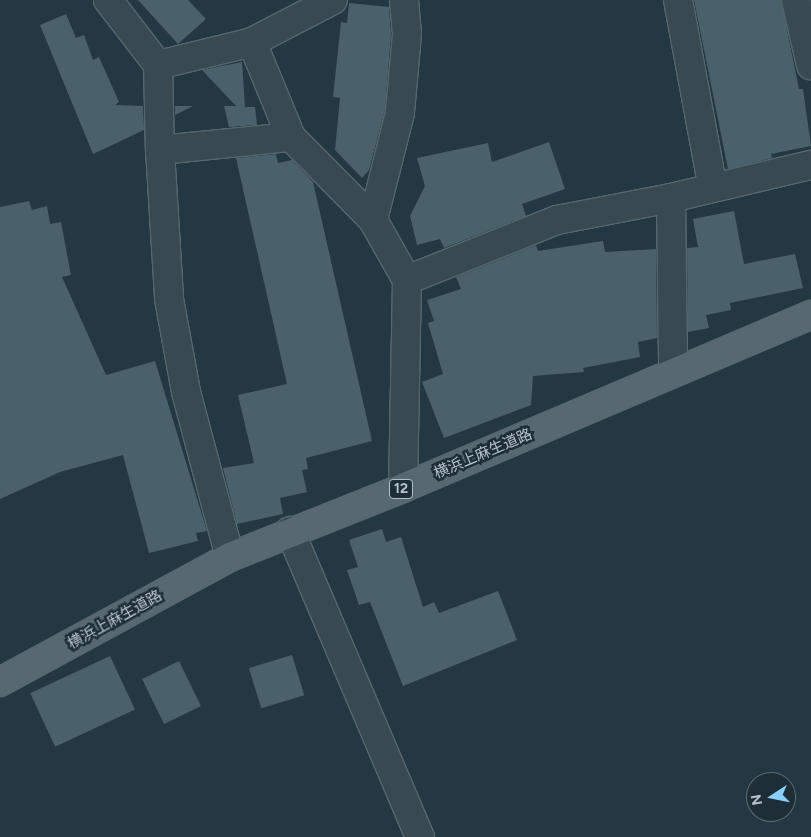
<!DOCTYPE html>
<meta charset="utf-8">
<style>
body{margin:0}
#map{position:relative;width:811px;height:837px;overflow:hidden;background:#243843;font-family:Figtree,"Noto Sans JP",sans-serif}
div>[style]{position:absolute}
.building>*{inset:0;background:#4a606b;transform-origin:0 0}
.roads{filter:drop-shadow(1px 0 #57666f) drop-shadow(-1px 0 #57666f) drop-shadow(0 1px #57666f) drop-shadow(0 -1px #57666f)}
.street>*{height:28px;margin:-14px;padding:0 14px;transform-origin:14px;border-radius:14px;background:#394952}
.primary>*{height:28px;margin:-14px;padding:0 14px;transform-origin:14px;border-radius:14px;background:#576872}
span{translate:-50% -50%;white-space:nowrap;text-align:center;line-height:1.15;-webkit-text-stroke:5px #1e2e37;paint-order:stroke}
.shield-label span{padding:1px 4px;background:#1e2e37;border:1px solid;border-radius:4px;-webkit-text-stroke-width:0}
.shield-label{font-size:14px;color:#b6c3cc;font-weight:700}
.street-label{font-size:15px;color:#b6c3cc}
.north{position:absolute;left:746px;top:772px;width:50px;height:50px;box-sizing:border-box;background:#1e2e37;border:1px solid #5b6a73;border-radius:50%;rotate:259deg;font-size:14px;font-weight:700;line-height:20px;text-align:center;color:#b6c3cc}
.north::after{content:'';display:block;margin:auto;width:18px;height:22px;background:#89cffe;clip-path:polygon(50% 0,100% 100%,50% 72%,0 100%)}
</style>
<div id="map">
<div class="building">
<div style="clip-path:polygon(138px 0,188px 0,206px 19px,178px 44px)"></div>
<div style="clip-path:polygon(694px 0,781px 0,799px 89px,803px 89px,811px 146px,771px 154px,772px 158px,728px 169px)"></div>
<div style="clip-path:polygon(349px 3px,389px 7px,391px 34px,385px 110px,369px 170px,362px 178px,335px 150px,340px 98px,333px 97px,341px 22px,347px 23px)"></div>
<div style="clip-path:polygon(66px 14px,76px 38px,84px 35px,93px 60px,99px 57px,119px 102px,115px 105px,143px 106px,144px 130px,93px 154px,40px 25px)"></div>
<div style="clip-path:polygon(242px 62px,245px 107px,255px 107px,257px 125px,229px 127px,224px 106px,236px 106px,202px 70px)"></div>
<div style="clip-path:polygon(175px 106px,193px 106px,175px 115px)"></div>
<div style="clip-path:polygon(549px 142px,565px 189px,522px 204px,526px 216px,444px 248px,440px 239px,417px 245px,410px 216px,425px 186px,417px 158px,488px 143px,492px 162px)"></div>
<div style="clip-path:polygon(276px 154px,278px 163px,292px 160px,313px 182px,372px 441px,306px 458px,308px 469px,302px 470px,307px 492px,280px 498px,283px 514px,237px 524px,223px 468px,254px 463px,238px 395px,287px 384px,236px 158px)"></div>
<div style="clip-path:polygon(29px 201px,32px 210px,47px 206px,50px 224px,61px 222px,71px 275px,62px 277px,106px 375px,155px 361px,207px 531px,196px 533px,198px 541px,149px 553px,123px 455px,60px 472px,0 499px,0 207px)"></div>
<div style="clip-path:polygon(734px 211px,744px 264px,795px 254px,803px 288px,730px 303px,731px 310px,706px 315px,709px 328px,688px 332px,687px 248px,698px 247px,693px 219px)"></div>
<div style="clip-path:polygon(603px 241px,605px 252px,656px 249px,657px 338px,638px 342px,640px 357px,583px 368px,584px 372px,533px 376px,531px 405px,444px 438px,422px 382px,443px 374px,428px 323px,434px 321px,427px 300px,461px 289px,456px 277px,536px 245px,538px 251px)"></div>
<div style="clip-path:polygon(382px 529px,386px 542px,401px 537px,423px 607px,434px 602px,439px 613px,498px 591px,517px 640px,403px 686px,370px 602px,359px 605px,347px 570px,358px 567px,349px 540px)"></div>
<div style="left:292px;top:655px;width:42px;height:45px;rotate:73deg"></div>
<div style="left:110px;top:656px;width:59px;height:88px;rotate:65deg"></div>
<div style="left:179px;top:661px;width:50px;height:41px;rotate:64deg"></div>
</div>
<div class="roads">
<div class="street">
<div style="left:108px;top:0;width:82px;rotate:52.4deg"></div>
<div style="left:158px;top:65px;width:85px;rotate:88.7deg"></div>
<div style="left:160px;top:150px;width:149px;rotate:86.5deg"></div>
<div style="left:169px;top:299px;width:95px;rotate:79.6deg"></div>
<div style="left:186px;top:392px;width:171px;rotate:75.1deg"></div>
<div style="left:404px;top:0;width:34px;rotate:85deg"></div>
<div style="left:407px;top:34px;width:79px;rotate:95.1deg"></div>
<div style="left:400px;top:113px;width:110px;rotate:104.2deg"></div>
<div style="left:373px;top:220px;width:69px;rotate:60.5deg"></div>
<div style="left:407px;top:280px;width:162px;rotate:-21.8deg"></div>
<div style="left:557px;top:220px;width:116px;rotate:-10.9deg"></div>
<div style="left:671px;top:198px;width:144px;rotate:-13.3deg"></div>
<div style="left:678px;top:0;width:191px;rotate:79.5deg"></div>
<div style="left:796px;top:0;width:67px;rotate:77deg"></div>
<div style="left:252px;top:42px;width:91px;rotate:-27.4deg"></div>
<div style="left:158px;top:65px;width:97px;rotate:-13.7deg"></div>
<div style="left:252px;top:42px;width:103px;rotate:67.7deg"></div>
<div style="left:291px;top:137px;width:117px;rotate:45.3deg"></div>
<div style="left:160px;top:150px;width:132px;rotate:-5.7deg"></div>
<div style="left:671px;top:198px;width:173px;rotate:89.3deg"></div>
<div style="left:403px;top:488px;width:208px;rotate:-88.9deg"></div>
<div style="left:290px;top:531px;width:332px;rotate:67deg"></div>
</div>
<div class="primary">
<div style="left:0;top:682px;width:262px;rotate:-28.5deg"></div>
<div style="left:230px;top:557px;width:186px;rotate:-21.7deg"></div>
<div style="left:403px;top:488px;width:443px;rotate:-23deg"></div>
</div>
</div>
<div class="shield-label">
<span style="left:401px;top:489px">12</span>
</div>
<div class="street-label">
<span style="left:483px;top:454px;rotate:-23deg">横浜上麻生道路</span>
<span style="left:115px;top:620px;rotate:-29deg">横浜上麻生道路</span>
</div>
<div class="north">N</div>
</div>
